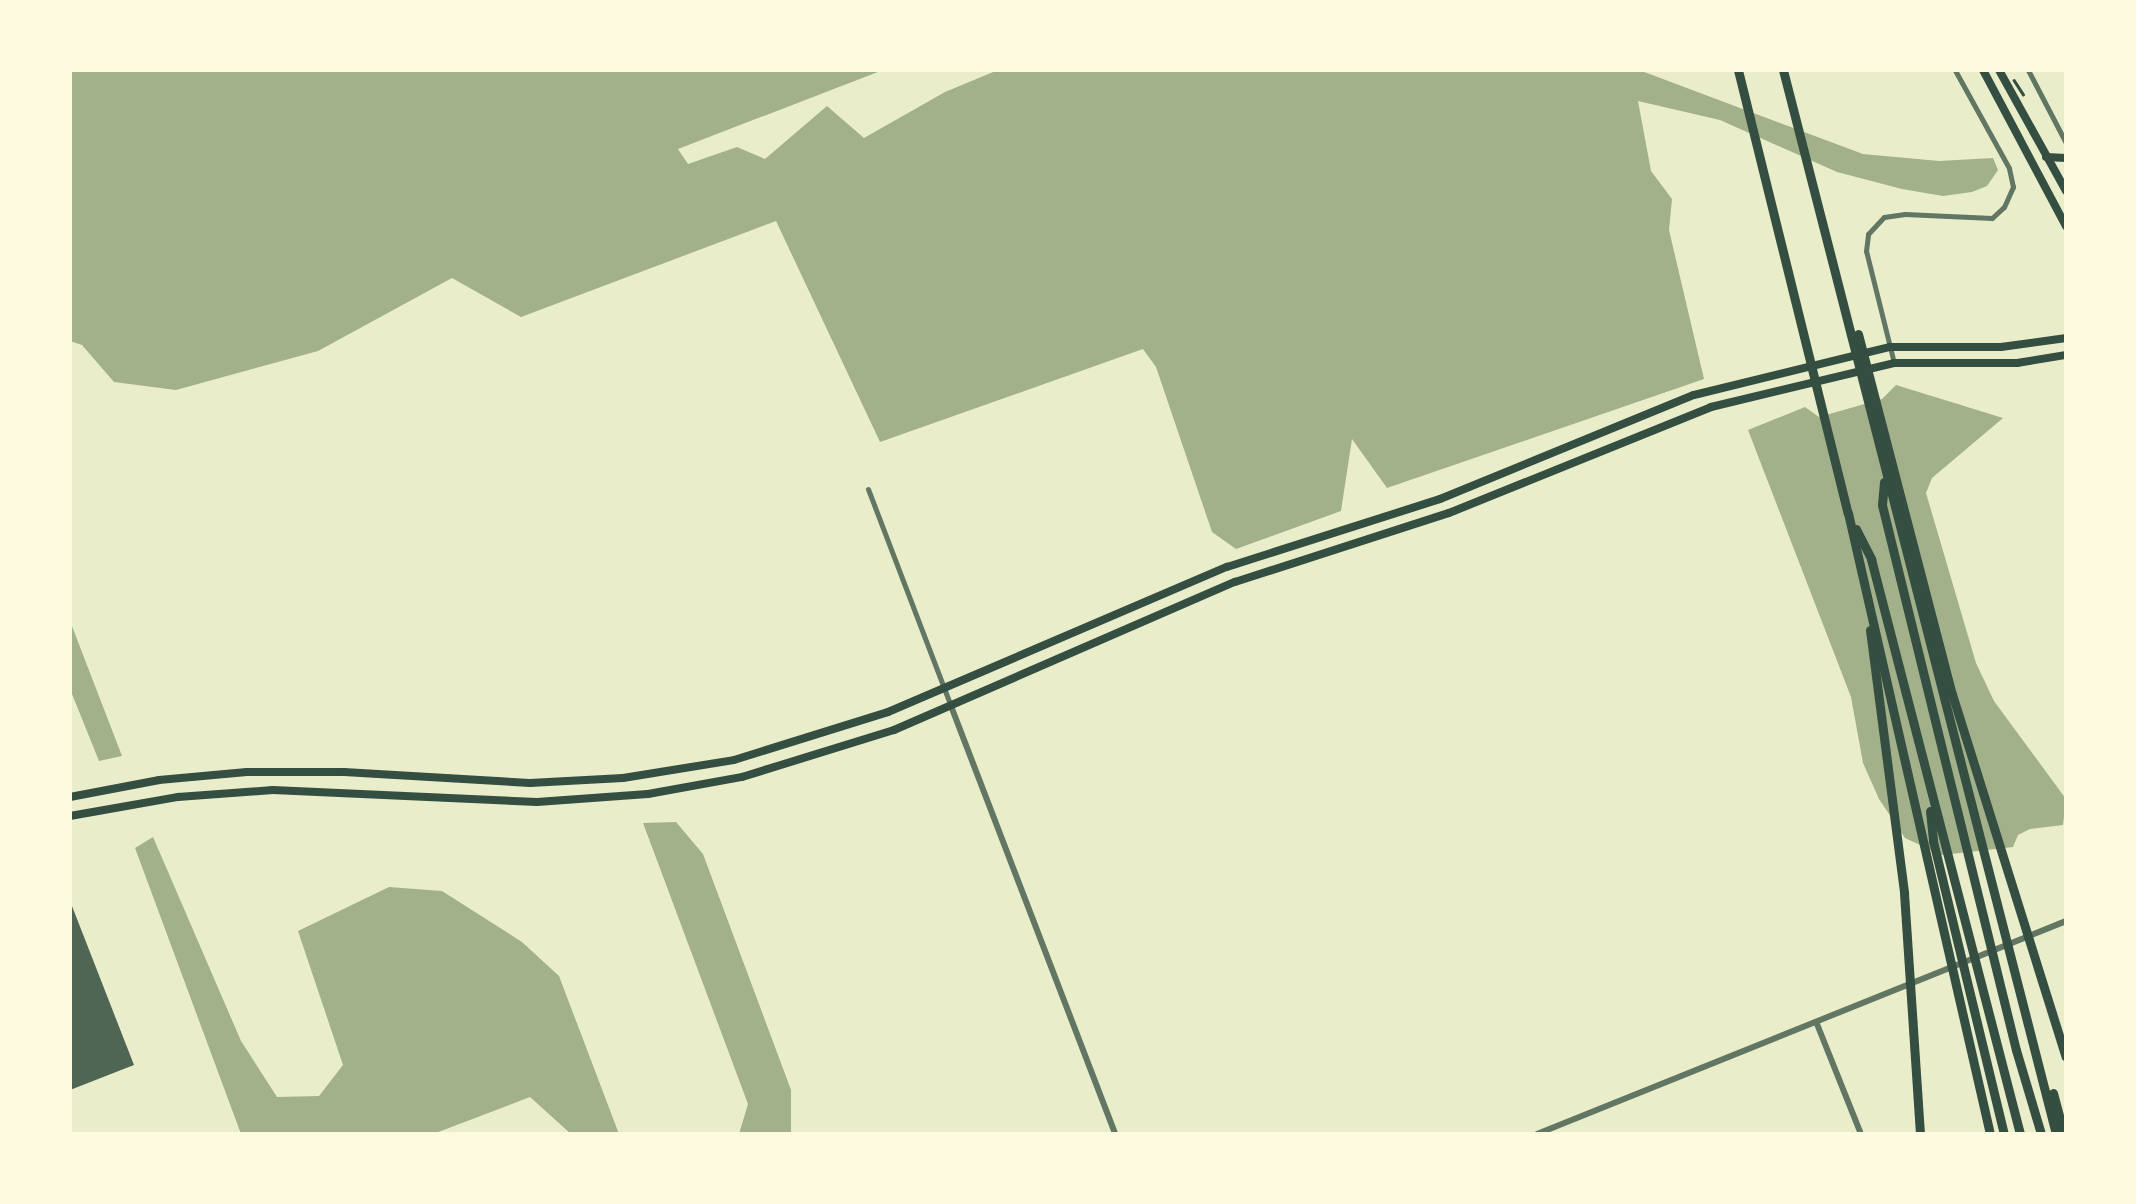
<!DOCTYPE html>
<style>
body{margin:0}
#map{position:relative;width:2136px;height:1204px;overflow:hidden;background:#e9edc9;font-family:"Public Sans",sans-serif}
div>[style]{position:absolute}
.water>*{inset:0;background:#a3b18a}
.building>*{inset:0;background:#4f6655}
.path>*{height:2.5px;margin:-1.25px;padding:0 1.25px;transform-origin:1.25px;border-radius:1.25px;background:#344e41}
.minor>*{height:5px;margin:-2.5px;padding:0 2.5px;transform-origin:2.5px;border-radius:2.5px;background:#617663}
.tertiary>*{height:6px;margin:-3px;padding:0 3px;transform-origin:3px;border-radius:3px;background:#617663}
.secondary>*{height:8px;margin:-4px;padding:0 4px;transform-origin:4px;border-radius:4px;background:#344e41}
.primary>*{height:8px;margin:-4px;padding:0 4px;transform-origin:4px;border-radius:4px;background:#344e41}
.motorway>*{height:9px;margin:-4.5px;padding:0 4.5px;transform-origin:4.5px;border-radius:4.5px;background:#344e41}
span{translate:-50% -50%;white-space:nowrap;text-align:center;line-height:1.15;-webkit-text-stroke:9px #fefae0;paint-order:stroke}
.frame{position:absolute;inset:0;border:72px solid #fefae0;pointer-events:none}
</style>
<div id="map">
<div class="water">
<div style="clip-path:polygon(70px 70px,883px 70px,678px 149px,688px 164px,737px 147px,765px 159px,827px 106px,864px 138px,945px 92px,998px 70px,1639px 70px,1863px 154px,1939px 161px,1993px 158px,1998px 170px,1987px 186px,1972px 192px,1943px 196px,1902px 189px,1837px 172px,1720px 120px,1638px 101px,1651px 171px,1672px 199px,1669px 230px,1704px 379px,1387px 488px,1352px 439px,1341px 511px,1236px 549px,1212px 532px,1156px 367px,1143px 349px,880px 442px,776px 221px,521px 317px,452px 278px,318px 351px,176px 390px,114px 382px,82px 345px,70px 341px)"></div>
<div style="clip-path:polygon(1896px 385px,2003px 418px,1932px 478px,1926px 493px,1976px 663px,1994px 701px,2066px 799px,2063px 825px,2030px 829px,2018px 835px,2013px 847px,1942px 855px,1905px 838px,1879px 799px,1863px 763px,1851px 697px,1748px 430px,1805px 407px,1819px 417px,1882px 399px)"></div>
<div style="clip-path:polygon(70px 621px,122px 756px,99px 761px,70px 689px)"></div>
<div style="clip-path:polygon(676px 822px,703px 854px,791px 1090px,791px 1134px,739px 1134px,748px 1104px,643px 823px)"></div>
<div style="clip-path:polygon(153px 837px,241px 1041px,277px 1097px,319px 1096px,343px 1065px,298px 931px,389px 887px,442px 891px,522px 942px,559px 976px,619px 1134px,571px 1134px,530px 1097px,433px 1134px,241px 1134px,135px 848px)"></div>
</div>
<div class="building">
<div style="clip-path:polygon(70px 901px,134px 1065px,70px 1090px)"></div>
</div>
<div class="path">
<div style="left:2014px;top:80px;width:17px;rotate:57deg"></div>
</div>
<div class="minor">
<div style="left:2028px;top:70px;width:82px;rotate:62.5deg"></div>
<div style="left:1894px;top:363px;width:115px;rotate:-104deg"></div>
<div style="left:1866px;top:251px;width:17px;rotate:-83deg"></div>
<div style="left:1868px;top:234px;width:23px;rotate:-47deg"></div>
<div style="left:1884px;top:217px;width:21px;rotate:-8deg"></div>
<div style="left:1905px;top:214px;width:87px;rotate:2.6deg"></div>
<div style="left:1992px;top:218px;width:16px;rotate:-43deg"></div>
<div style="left:2004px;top:207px;width:22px;rotate:-66deg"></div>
<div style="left:2013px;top:187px;width:19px;rotate:-102deg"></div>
<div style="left:2009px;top:168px;width:112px;rotate:-118.9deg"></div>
<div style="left:868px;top:489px;width:232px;rotate:69.1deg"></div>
</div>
<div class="tertiary">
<div style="left:951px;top:706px;width:458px;rotate:69deg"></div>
<div style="left:1817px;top:1024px;width:118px;rotate:68.2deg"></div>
<div style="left:1537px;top:1134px;width:570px;rotate:-21.93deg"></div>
</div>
<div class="secondary">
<div style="left:70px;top:797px;width:91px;rotate:-10.8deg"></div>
<div style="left:159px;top:780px;width:88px;rotate:-5.2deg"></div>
<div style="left:247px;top:772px;width:97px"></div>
<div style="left:344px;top:772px;width:186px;rotate:3.4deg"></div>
<div style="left:530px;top:783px;width:93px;rotate:-3.1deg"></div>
<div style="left:623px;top:778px;width:112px;rotate:-9.2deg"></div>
<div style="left:734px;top:760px;width:161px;rotate:-17.3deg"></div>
<div style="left:888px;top:712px;width:369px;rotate:-23.2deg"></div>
<div style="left:1227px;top:567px;width:224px;rotate:-17.7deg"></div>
<div style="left:1440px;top:499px;width:274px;rotate:-22.3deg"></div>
<div style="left:1694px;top:395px;width:202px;rotate:-13.8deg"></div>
<div style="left:1890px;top:347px;width:111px"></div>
<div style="left:2001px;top:347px;width:66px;rotate:-7.9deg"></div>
<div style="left:70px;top:816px;width:110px;rotate:-10deg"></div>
<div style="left:178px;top:797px;width:95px;rotate:-4.2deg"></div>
<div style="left:273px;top:790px;width:264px;rotate:2.6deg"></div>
<div style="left:537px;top:802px;width:111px;rotate:-4.1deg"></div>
<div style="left:648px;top:794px;width:96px;rotate:-10.3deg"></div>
<div style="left:742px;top:777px;width:159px;rotate:-17.2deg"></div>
<div style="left:894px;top:730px;width:372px;rotate:-23.5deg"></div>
<div style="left:1235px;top:582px;width:225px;rotate:-17.9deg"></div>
<div style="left:1449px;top:513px;width:283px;rotate:-22deg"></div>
<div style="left:1711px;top:407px;width:188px;rotate:-13.5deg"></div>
<div style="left:1894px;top:363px;width:123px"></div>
<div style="left:2017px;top:363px;width:50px;rotate:-9.3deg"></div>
</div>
<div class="primary">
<div style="left:1983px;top:70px;width:177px;rotate:62deg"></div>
<div style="left:1999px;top:70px;width:138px;rotate:61deg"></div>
<div style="left:2046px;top:157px;width:20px;rotate:3deg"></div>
</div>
<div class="motorway">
<div style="left:1738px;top:70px;width:456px;rotate:76.1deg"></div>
<div style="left:1848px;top:513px;width:637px;rotate:77.12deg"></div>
<div style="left:1783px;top:70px;width:1098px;rotate:75.61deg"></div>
<div style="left:1858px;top:334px;width:372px;rotate:75.4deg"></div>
<div style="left:1952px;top:694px;width:380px;rotate:72.6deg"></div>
<div style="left:1884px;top:482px;width:23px;rotate:95deg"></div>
<div style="left:1882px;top:505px;width:561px;rotate:76.19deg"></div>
<div style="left:2016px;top:1050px;width:88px;rotate:73.4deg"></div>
<div style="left:1856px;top:529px;width:34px;rotate:63deg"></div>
<div style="left:1871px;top:559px;width:594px;rotate:75.47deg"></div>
<div style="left:1870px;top:630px;width:265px;rotate:82.6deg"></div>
<div style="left:1904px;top:893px;width:242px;rotate:86.2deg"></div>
<div style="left:1930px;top:811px;width:30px;rotate:84deg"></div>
<div style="left:1933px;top:841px;width:301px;rotate:76.4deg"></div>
<div style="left:2053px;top:1093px;width:42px;rotate:75deg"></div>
</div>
<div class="frame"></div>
</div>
